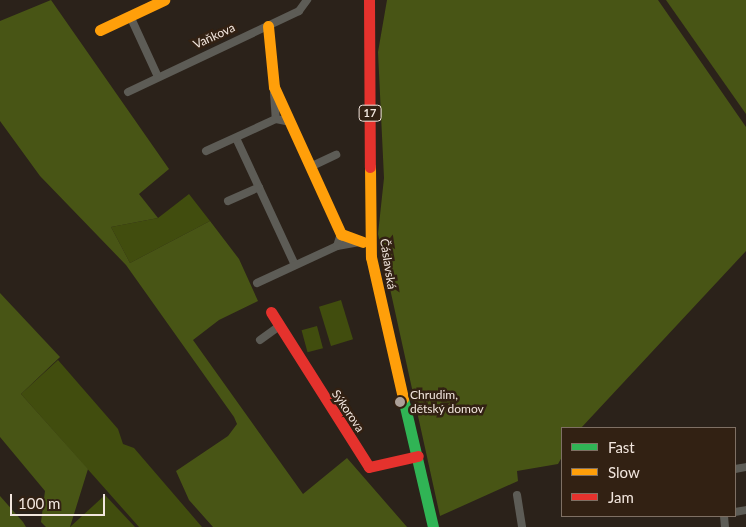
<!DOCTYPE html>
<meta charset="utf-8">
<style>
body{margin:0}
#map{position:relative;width:746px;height:527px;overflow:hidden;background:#2b221a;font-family:Lato,sans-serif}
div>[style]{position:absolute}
.green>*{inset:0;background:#414d0e;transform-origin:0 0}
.forest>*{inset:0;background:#485515}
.street>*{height:8px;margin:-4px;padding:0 4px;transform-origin:4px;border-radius:4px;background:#5d5c56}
.fast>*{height:11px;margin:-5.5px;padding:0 5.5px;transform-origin:5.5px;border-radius:5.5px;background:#30b455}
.slow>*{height:11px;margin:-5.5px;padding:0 5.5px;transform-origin:5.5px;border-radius:5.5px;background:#ff9f0a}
.jam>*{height:11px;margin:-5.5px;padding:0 5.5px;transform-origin:5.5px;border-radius:5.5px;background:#e5322d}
.dots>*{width:14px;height:14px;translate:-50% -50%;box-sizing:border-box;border:2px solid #322113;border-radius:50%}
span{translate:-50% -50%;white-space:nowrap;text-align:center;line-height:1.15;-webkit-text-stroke:5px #322113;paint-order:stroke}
.shield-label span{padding:1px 4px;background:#322113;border:1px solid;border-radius:4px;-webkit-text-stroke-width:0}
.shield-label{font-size:11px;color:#f2e6de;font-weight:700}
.street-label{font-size:12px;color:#f2e6de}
.poi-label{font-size:12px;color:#f2e6de}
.left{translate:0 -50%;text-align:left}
.legend{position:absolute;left:561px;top:427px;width:175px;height:90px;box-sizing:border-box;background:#322113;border:1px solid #7f7064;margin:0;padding:6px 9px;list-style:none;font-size:15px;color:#f2e6de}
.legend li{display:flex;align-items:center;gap:10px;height:25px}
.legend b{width:25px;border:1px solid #7f7064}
.scale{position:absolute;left:10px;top:494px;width:95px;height:22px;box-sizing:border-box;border:2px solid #f2e6de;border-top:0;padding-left:6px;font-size:15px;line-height:18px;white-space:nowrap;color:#f2e6de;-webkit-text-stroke:4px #322113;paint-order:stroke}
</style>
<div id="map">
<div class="green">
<div style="clip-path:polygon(189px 194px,210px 221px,130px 263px,111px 227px,158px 218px)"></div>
<div style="left:341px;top:300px;width:41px;height:23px;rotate:73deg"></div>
<div style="left:317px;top:326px;width:23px;height:16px;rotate:75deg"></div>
<div style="clip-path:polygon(58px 360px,118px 429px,123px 444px,134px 448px,202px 527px,139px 527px,21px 394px)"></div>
<div style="clip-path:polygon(105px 495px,135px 527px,70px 527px)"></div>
</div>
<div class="forest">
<div style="clip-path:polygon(51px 0,169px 169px,139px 194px,158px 218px,111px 227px,130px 263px,210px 221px,239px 259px,258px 301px,219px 320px,193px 340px,303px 494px,347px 458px,407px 527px,213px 527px,189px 500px,176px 471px,228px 436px,237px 424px,234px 417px,126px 265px,40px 176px,0 121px,0 21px)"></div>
<div style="clip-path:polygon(387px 0,658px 0,746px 127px,746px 251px,581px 428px,562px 428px,562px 457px,558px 464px,517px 471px,518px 481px,440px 516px,378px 234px,384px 178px,378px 52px)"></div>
<div style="clip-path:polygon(666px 0,746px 0,746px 114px)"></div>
<div style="clip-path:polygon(0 293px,60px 357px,21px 394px,88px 469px,70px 527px,46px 527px,41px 522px,45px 491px,0 437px)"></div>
<div style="clip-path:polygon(0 496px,23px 522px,26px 527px,0 527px)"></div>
</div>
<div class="street">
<div style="left:130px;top:16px;width:67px;rotate:65.3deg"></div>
<div style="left:128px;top:92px;width:189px;rotate:-25.3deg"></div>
<div style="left:299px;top:11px;width:14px;rotate:-54deg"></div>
<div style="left:274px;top:93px;width:26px;rotate:86deg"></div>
<div style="left:236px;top:138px;width:140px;rotate:65.1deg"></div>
<div style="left:206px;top:151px;width:77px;rotate:-24.6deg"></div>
<div style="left:276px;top:119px;width:14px;rotate:12deg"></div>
<div style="left:310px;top:167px;width:29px;rotate:-25deg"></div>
<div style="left:228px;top:201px;width:34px;rotate:-24deg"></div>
<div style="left:337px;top:246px;width:23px;rotate:-10deg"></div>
<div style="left:257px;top:283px;width:88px;rotate:-24.8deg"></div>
<div style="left:337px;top:246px;width:13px;rotate:-72deg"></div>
<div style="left:260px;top:340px;width:24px;rotate:-36deg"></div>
<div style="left:735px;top:469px;width:11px;rotate:-10deg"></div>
<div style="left:517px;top:495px;width:32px;rotate:81deg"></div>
<div style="left:735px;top:512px;width:11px;rotate:-10deg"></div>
<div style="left:724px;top:516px;width:11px;rotate:85deg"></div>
</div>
<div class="fast">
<div style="left:403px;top:398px;width:132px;rotate:76.9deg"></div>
</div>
<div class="slow">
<div style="left:268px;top:26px;width:61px;rotate:84.4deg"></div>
<div style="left:274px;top:87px;width:162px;rotate:65.5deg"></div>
<div style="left:341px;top:234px;width:23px;rotate:20deg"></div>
<div style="left:100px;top:30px;width:71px;rotate:-25.1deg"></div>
<div style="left:370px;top:167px;width:90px;rotate:89.4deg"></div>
<div style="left:371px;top:257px;width:145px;rotate:77.2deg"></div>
</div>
<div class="jam">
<div style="left:369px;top:0;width:167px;rotate:89.7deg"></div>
<div style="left:271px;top:312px;width:183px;rotate:57.7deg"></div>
<div style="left:369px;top:467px;width:50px;rotate:-12.7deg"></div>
</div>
<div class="dots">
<div style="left:400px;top:402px;background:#aca199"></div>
</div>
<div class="shield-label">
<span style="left:370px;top:113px">17</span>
</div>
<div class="street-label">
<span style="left:214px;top:36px;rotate:-25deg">Vaňkova</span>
<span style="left:388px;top:264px;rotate:81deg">Čáslavská</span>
<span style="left:348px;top:411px;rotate:56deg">Sýkorova</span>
</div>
<div class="poi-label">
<span class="left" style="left:410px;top:402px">Chrudim,<br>dětský domov</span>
</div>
<ul class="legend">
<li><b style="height:6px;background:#30b455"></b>Fast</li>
<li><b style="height:6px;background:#ff9f0a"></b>Slow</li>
<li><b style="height:6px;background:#e5322d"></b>Jam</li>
</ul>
<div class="scale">100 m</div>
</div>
